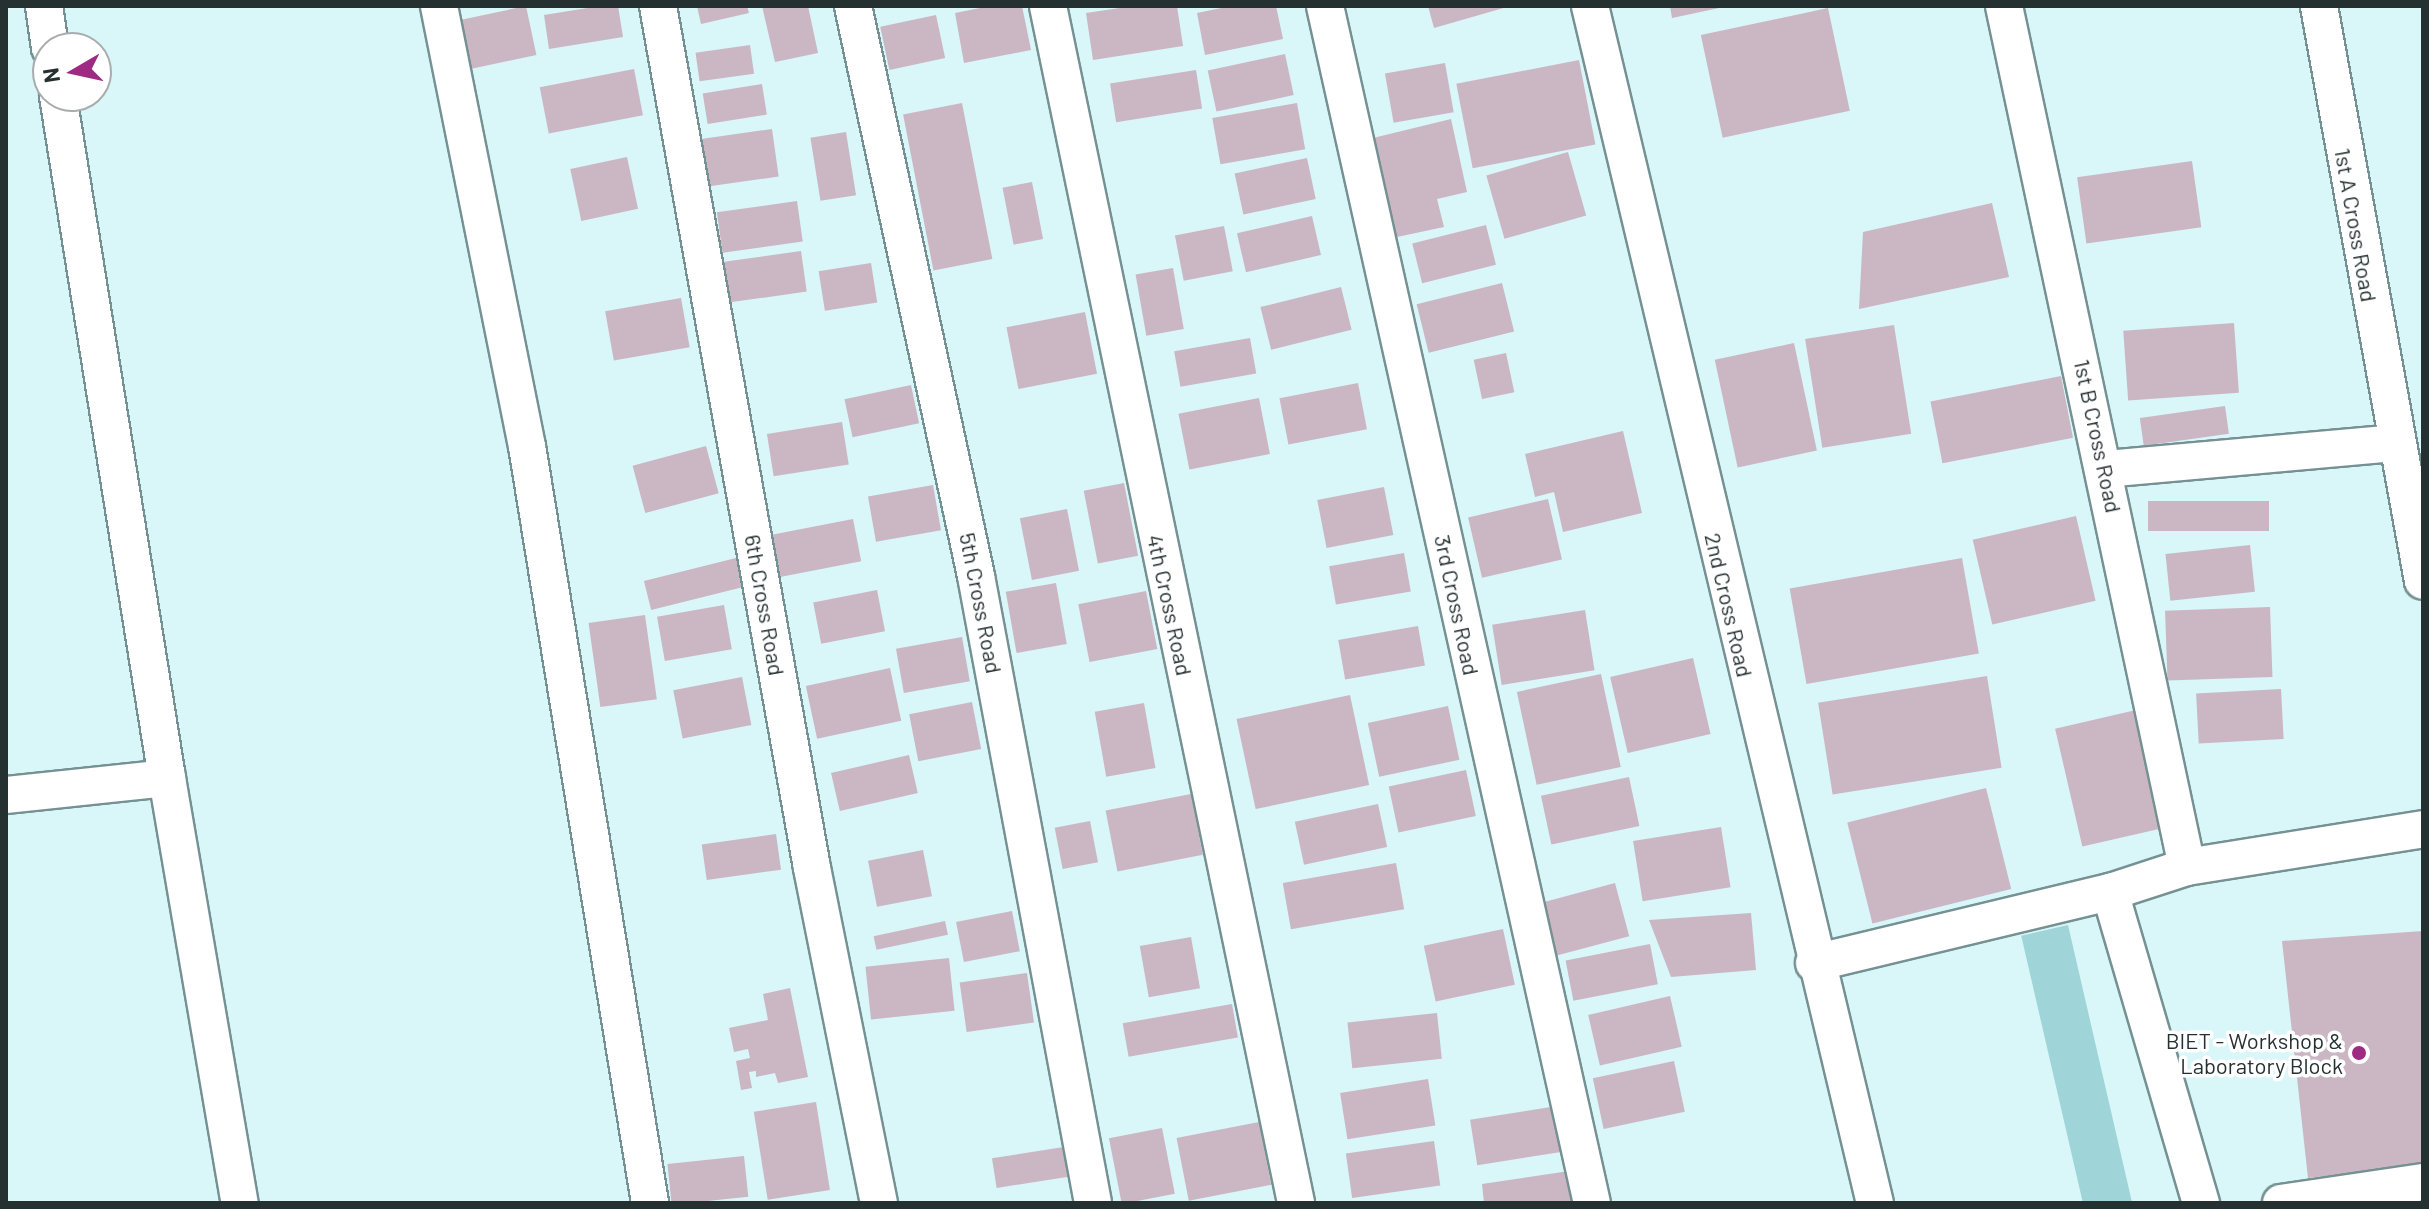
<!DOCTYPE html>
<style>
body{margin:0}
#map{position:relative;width:2429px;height:1209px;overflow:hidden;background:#d9f6f8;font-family:Barlow,sans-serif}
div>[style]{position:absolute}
.green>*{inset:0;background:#9fd4d8;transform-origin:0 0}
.building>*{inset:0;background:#cbb6c4;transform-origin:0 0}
.roads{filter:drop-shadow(2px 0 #769193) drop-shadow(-2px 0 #769193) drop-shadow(0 2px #769193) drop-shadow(0 -2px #769193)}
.minor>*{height:36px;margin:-18px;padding:0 18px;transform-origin:18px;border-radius:18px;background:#fff}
.dots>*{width:22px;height:22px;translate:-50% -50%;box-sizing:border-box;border:4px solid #fff;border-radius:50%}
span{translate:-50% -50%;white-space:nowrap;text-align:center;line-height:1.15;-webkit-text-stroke:7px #fff;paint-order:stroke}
.street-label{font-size:22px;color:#253031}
.poi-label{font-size:22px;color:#253031}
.right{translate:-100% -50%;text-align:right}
.frame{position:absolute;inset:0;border:8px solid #253031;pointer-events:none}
.north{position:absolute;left:32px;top:32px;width:80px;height:80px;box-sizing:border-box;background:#fff;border:2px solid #a8acad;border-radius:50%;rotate:261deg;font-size:22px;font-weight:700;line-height:32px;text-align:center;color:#253031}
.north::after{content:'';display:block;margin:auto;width:28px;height:36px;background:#9f2a84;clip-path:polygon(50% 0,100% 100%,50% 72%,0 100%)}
</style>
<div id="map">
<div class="green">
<div style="left:2068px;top:925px;width:285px;height:48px;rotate:77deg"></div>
</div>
<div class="building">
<div style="left:526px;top:6px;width:50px;height:71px;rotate:78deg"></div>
<div style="clip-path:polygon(600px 6px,618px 6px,623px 37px,549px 49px,544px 15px)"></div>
<div style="clip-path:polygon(697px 6px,747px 6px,749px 13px,701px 24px)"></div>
<div style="clip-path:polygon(762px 6px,808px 6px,818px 53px,775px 62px)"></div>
<div style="clip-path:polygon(990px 6px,1022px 6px,1031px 50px,964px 63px,955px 13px)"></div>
<div style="clip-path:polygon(1133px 6px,1177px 6px,1183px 46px,1093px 60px,1086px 13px)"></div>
<div style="clip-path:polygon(1231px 6px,1276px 6px,1283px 39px,1205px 55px,1197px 13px)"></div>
<div style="clip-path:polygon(1428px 6px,1507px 6px,1507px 7px,1434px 28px)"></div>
<div style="clip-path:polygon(1670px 6px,1724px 6px,1724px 7px,1672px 18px)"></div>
<div style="left:1828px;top:8px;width:105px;height:130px;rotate:78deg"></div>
<div style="left:936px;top:15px;width:44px;height:57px;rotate:78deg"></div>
<div style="left:750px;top:45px;width:29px;height:55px;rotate:82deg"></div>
<div style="left:1285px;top:54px;width:42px;height:79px;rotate:78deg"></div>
<div style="left:1579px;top:60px;width:86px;height:125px;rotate:79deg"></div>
<div style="left:1445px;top:63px;width:50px;height:61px;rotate:80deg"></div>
<div style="left:634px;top:69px;width:47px;height:96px;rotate:79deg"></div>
<div style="left:1196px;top:70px;width:39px;height:87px;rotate:81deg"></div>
<div style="left:762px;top:84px;width:31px;height:60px;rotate:81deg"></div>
<div style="left:962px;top:103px;width:159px;height:60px;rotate:79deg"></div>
<div style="left:1297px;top:103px;width:47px;height:86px;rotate:80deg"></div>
<div style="clip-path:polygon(1451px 119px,1467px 192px,1437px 199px,1444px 227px,1397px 237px,1373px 138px)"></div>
<div style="left:772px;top:129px;width:48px;height:77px;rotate:82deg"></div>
<div style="left:846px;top:132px;width:64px;height:36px;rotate:81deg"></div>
<div style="left:1568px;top:152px;width:66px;height:85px;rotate:74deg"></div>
<div style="left:627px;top:157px;width:53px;height:58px;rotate:78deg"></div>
<div style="left:1307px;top:158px;width:42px;height:74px;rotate:78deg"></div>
<div style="left:2192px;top:161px;width:67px;height:116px;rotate:82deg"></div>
<div style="left:1032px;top:182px;width:58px;height:30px;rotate:79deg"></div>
<div style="left:797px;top:201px;width:41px;height:81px;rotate:82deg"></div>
<div style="clip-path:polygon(1992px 203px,2009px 277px,1859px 309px,1863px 232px)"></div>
<div style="left:1312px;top:216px;width:40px;height:77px;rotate:77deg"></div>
<div style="left:1486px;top:225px;width:41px;height:76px;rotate:76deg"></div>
<div style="left:1224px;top:226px;width:46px;height:50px;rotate:79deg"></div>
<div style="left:801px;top:251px;width:41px;height:81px;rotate:82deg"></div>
<div style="left:871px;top:263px;width:40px;height:53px;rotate:81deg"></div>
<div style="left:1173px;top:268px;width:62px;height:38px;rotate:80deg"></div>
<div style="left:1502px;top:283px;width:50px;height:88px;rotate:76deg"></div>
<div style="left:1341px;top:287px;width:44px;height:83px;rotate:76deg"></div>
<div style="left:681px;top:298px;width:50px;height:77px;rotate:80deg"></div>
<div style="left:1085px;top:312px;width:63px;height:80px;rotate:79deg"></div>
<div style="left:2234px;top:323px;width:70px;height:111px;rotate:86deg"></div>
<div style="left:1894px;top:325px;width:110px;height:90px;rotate:81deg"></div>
<div style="left:1250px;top:338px;width:36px;height:77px;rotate:80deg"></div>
<div style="left:1794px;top:343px;width:110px;height:81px;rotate:78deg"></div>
<div style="left:1506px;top:353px;width:40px;height:33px;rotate:78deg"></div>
<div style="left:2061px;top:376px;width:63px;height:133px;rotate:79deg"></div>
<div style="left:1358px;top:383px;width:47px;height:80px;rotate:79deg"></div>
<div style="left:911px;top:385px;width:39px;height:68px;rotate:78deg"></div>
<div style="left:1259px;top:398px;width:57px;height:82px;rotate:79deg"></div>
<div style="left:2225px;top:406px;width:28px;height:86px;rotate:82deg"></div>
<div style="left:842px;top:422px;width:43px;height:76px;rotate:81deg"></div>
<div style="clip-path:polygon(1623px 431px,1642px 513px,1563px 532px,1554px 492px,1535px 497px,1525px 454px)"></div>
<div style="left:706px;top:446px;width:49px;height:76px;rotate:75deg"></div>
<div style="left:1124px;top:483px;width:74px;height:41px;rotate:79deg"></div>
<div style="left:933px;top:485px;width:46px;height:66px;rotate:80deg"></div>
<div style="left:1384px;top:487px;width:49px;height:68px;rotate:79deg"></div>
<div style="left:1548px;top:499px;width:62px;height:82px;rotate:77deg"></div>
<div style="left:2148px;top:501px;width:121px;height:30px"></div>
<div style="left:1067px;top:509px;width:63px;height:48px;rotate:79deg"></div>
<div style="left:2076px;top:516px;width:87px;height:106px;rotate:77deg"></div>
<div style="left:853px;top:519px;width:43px;height:84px;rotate:79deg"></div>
<div style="left:2250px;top:545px;width:47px;height:85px;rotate:84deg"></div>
<div style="left:1404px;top:553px;width:39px;height:76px;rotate:80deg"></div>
<div style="left:740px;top:557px;width:30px;height:99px;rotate:76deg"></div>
<div style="left:1962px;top:558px;width:97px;height:175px;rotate:80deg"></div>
<div style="left:1056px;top:583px;width:62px;height:51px;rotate:80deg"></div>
<div style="left:877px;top:590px;width:42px;height:65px;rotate:79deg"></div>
<div style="left:1146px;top:591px;width:59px;height:69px;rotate:79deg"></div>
<div style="left:724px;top:605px;width:45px;height:68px;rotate:80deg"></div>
<div style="left:2270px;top:607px;width:70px;height:105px;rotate:88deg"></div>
<div style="left:1585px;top:610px;width:61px;height:94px;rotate:81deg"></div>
<div style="left:645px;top:615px;width:85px;height:57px;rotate:82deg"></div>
<div style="left:1418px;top:626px;width:40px;height:81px;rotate:80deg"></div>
<div style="left:962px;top:637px;width:45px;height:67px;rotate:80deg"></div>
<div style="left:1693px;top:658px;width:78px;height:85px;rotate:77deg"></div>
<div style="left:890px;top:668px;width:54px;height:86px;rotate:78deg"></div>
<div style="left:1601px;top:674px;width:95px;height:86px;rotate:78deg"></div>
<div style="left:1987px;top:676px;width:93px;height:171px;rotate:81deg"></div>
<div style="left:742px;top:677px;width:49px;height:70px;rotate:79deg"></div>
<div style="left:2281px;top:689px;width:50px;height:85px;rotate:87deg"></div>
<div style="left:1350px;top:695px;width:92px;height:116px;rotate:78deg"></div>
<div style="left:972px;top:702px;width:48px;height:64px;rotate:79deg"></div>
<div style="left:1144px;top:703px;width:66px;height:50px;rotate:80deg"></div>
<div style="left:1448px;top:706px;width:55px;height:82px;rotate:78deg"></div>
<div style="left:2136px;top:710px;width:121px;height:83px;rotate:77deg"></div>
<div style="left:909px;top:755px;width:39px;height:80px;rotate:77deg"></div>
<div style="left:1466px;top:770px;width:47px;height:79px;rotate:78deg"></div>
<div style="left:1629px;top:777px;width:50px;height:90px;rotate:78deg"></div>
<div style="left:1986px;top:788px;width:104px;height:143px;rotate:76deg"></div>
<div style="left:1191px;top:794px;width:62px;height:87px;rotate:79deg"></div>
<div style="left:1378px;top:804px;width:44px;height:85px;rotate:78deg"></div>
<div style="left:1090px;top:821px;width:42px;height:36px;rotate:79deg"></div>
<div style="left:1721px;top:827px;width:61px;height:89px;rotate:81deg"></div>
<div style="left:776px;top:834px;width:36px;height:75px;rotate:82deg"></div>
<div style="left:923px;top:850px;width:47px;height:56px;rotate:79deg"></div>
<div style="left:1396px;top:863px;width:47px;height:115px;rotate:80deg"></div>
<div style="left:1615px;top:883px;width:55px;height:78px;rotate:75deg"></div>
<div style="left:1012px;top:911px;width:41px;height:57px;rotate:79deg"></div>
<div style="clip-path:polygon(1751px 913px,1756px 970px,1671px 977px,1649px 920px)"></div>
<div style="left:945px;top:921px;width:14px;height:73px;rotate:78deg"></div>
<div style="left:1503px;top:929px;width:57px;height:81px;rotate:78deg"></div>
<div style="clip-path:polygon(2423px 931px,2423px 1165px,2308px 1178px,2282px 941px)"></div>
<div style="left:1191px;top:937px;width:52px;height:52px;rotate:80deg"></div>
<div style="left:1650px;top:944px;width:41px;height:86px;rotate:79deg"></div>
<div style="left:949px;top:958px;width:53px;height:84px;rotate:84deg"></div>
<div style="left:1027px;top:973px;width:50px;height:68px;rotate:82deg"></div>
<div style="clip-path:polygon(790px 988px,808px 1077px,778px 1083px,775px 1073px,756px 1077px,756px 1071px,749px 1072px,752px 1088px,741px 1090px,736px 1061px,750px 1058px,748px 1049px,734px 1052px,729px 1028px,768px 1020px,763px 994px)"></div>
<div style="left:1670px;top:996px;width:52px;height:84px;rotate:77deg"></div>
<div style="left:1232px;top:1004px;width:34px;height:111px;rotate:80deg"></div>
<div style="left:1437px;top:1013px;width:46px;height:90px;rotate:84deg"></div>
<div style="left:1674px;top:1061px;width:52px;height:83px;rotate:78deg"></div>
<div style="left:1428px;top:1079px;width:47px;height:89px;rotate:81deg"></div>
<div style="left:816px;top:1102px;width:89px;height:63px;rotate:81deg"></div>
<div style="left:1557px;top:1106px;width:46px;height:88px;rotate:81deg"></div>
<div style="left:1259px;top:1122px;width:64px;height:84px;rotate:79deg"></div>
<div style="left:1162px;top:1128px;width:67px;height:54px;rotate:79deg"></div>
<div style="left:1434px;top:1141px;width:45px;height:89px;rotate:82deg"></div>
<div style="left:1070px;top:1146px;width:30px;height:79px;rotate:81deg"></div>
<div style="left:744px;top:1156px;width:41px;height:77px;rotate:84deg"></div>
<div style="clip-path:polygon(1569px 1171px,1574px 1203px,1484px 1203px,1482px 1184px)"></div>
</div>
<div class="roads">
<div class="minor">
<div style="left:44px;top:6px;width:42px;rotate:81.9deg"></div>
<div style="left:439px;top:6px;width:449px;rotate:78.7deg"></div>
<div style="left:527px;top:446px;width:767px;rotate:80.77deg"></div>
<div style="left:658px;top:6px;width:876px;rotate:79.87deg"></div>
<div style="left:812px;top:868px;width:342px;rotate:78.7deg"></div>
<div style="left:853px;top:6px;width:583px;rotate:77.82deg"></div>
<div style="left:976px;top:576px;width:638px;rotate:79.43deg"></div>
<div style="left:1048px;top:6px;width:1222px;rotate:78.29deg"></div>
<div style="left:1325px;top:6px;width:1226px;rotate:77.43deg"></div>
<div style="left:1590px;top:6px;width:1230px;rotate:76.61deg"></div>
<div style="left:2004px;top:6px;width:880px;rotate:78deg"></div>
<div style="left:2319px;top:6px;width:584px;rotate:79.75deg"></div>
<div style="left:58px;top:96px;width:691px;rotate:80.92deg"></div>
<div style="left:2105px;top:469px;width:292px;rotate:-5.1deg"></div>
<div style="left:6px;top:795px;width:162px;rotate:-6deg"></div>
<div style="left:167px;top:778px;width:431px;rotate:80.3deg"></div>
<div style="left:2110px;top:892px;width:81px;rotate:-18deg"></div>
<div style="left:2187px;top:867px;width:239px;rotate:-9.1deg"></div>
<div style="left:1814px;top:963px;width:304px;rotate:-13.5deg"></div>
<div style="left:2110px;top:892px;width:324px;rotate:73.7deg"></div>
<div style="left:2281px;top:1203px;width:144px;rotate:-8.4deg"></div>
</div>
</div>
<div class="dots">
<div style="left:2359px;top:1053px;background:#9f2a84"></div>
</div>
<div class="street-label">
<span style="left:2356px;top:225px;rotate:80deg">1st A Cross Road</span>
<span style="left:2098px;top:436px;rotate:78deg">1st B Cross Road</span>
<span style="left:981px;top:603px;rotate:79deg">5th Cross Road</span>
<span style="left:765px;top:605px;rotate:80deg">6th Cross Road</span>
<span style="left:1170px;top:605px;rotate:78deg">4th Cross Road</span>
<span style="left:1457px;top:605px;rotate:78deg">3rd Cross Road</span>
<span style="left:1729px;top:605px;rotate:77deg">2nd Cross Road</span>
</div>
<div class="poi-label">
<span class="right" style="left:2343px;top:1053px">BIET - Workshop &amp;<br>Laboratory Block</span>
</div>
<div class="frame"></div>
<div class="north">N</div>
</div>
